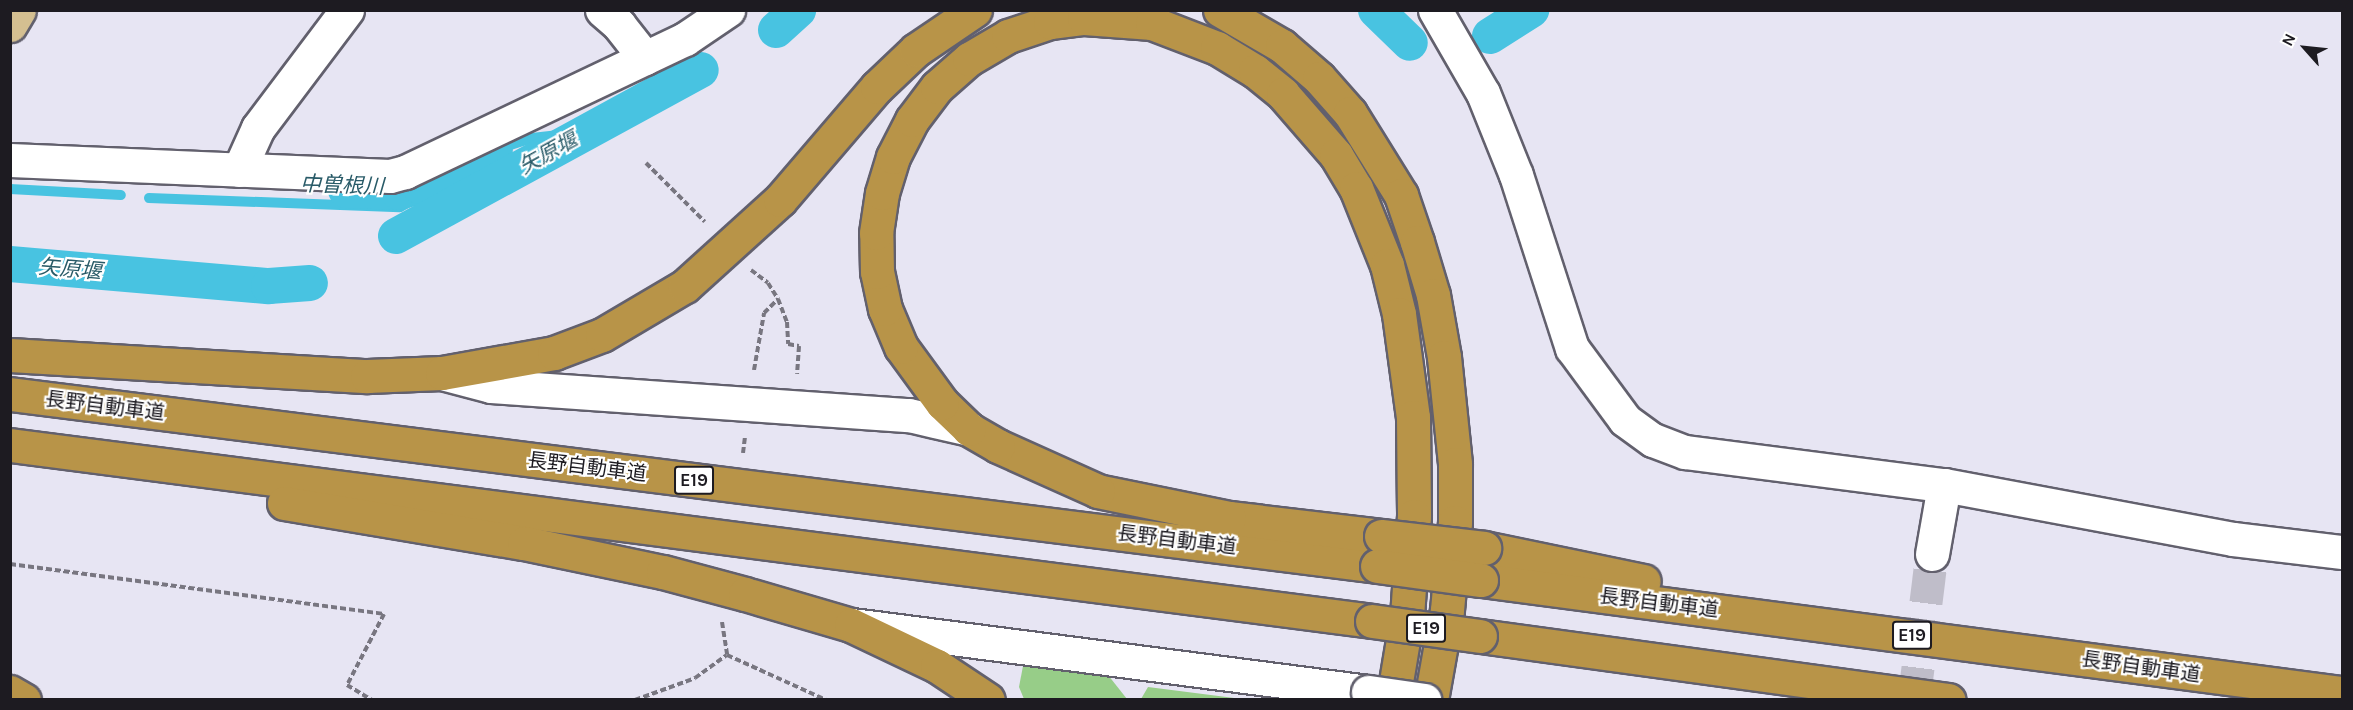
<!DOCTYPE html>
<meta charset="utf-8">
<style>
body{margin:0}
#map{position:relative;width:2353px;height:710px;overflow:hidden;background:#e7e5f3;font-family:Karla,"Noto Sans JP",sans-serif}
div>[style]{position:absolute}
.green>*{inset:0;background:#97cd88}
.stream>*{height:10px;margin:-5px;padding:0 5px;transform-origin:5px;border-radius:5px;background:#48c3e1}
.canal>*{height:36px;margin:-18px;padding:0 18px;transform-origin:18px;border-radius:18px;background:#48c3e1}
.minor-tunnel>*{height:33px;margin-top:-16.5px;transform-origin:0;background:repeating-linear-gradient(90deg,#bfbdc9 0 33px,transparent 0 49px)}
.path>*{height:4px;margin-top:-2px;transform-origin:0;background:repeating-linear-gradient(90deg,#787680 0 6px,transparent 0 9px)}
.roads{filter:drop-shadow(2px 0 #62606d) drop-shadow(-2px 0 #62606d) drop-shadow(0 2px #62606d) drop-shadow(0 -2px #62606d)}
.minor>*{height:33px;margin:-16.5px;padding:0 16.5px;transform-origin:16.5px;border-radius:16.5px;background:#fff}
.major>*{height:33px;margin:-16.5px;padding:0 16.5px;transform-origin:16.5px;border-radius:16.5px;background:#d4bf91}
.highway>*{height:33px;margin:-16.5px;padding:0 16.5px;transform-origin:16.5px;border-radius:16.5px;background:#b89448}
.bridges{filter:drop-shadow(2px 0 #62606d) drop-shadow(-2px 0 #62606d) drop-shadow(0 2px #62606d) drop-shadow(0 -2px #62606d)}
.minor-bridge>*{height:33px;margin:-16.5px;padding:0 16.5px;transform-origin:16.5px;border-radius:16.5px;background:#fff}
.highway-bridge>*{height:33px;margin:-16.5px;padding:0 16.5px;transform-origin:16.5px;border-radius:16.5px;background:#b89448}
span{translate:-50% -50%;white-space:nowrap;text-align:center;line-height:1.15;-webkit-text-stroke:4.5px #fff;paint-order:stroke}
.shield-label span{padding:2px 4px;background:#fff;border:2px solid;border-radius:4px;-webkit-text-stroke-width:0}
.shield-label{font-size:18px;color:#1d1b21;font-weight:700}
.street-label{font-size:20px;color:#1d1b21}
.water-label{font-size:21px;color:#295b68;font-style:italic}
.frame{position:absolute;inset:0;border:12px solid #1d1b21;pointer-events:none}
.north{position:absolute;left:2275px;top:18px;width:60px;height:60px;-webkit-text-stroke:4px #fff;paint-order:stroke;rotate:297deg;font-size:16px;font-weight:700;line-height:24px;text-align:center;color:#1d1b21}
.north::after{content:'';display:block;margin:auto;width:21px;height:27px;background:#1d1b21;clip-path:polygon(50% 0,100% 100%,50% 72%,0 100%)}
</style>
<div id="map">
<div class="green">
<div style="clip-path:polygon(1023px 666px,1108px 675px,1127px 699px,1024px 699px,1019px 687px)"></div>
<div style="clip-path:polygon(1148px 687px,1242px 699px,1132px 699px,1141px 699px)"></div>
</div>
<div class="stream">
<div style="left:10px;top:189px;width:111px;rotate:3.1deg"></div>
<div style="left:149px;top:198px;width:251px;rotate:2.1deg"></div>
<div style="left:400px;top:207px;width:95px;rotate:-28.2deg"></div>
<div style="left:484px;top:162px;width:16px;rotate:-47deg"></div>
<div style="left:495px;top:150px;width:39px;rotate:-18deg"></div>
<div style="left:532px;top:138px;width:54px;rotate:-6.3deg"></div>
</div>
<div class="canal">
<div style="left:1376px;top:10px;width:47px;rotate:44.1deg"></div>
<div style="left:776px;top:30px;width:30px;rotate:-42deg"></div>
<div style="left:1490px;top:36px;width:49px;rotate:-32.4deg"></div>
<div style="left:346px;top:190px;width:53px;rotate:2.2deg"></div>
<div style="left:399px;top:192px;width:22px;rotate:-16deg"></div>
<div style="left:420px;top:186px;width:83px;rotate:-25.6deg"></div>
<div style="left:396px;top:236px;width:347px;rotate:-28.6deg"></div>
<div style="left:10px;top:264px;width:260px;rotate:4.9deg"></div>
<div style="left:269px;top:286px;width:41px;rotate:-4.2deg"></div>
</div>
<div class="minor-tunnel">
<div style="left:1914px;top:700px;width:147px;rotate:-83deg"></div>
</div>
<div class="path">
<div style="left:646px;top:163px;width:83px;rotate:45deg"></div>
<div style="left:751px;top:270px;width:21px;rotate:37deg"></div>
<div style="left:768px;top:283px;width:19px;rotate:58deg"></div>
<div style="left:778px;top:299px;width:25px;rotate:69deg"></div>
<div style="left:787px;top:322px;width:22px;rotate:87deg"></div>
<div style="left:788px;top:344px;width:11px;rotate:10deg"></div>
<div style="left:799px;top:346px;width:28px;rotate:94deg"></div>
<div style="left:754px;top:370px;width:58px;rotate:-80deg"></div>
<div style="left:764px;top:313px;width:20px;rotate:-45deg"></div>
<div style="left:743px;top:453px;width:16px;rotate:-83deg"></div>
<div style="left:10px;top:564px;width:377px;rotate:7.6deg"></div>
<div style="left:384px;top:614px;width:80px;rotate:117.5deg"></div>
<div style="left:347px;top:685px;width:29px;rotate:31deg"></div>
<div style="left:722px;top:622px;width:33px;rotate:81deg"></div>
<div style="left:635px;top:700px;width:64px;rotate:-20.1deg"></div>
<div style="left:695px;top:678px;width:39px;rotate:-36deg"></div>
<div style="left:727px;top:655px;width:109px;rotate:24.4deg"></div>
</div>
<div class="roads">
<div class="minor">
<div style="left:602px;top:10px;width:23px;rotate:41deg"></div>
<div style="left:619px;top:25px;width:42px;rotate:51.8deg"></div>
<div style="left:1435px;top:10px;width:96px;rotate:60deg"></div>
<div style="left:1483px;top:93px;width:88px;rotate:68.1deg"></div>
<div style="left:1516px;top:175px;width:182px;rotate:72.1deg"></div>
<div style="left:1572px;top:348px;width:89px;rotate:53.6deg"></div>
<div style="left:1625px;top:420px;width:34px;rotate:36deg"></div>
<div style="left:1653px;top:440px;width:34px;rotate:21deg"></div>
<div style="left:1685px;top:452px;width:261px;rotate:7.3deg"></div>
<div style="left:1944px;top:485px;width:294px;rotate:10.6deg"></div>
<div style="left:2233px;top:539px;width:110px;rotate:6.8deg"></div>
<div style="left:10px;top:160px;width:380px;rotate:2.4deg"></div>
<div style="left:390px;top:176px;width:16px;rotate:-15deg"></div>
<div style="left:405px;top:172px;width:310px;rotate:-25.4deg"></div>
<div style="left:685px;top:39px;width:52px;rotate:-34deg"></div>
<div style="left:239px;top:170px;width:46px;rotate:-65.7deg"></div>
<div style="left:258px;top:128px;width:148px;rotate:-53deg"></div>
<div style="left:442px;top:373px;width:51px;rotate:14.9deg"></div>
<div style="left:491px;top:386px;width:419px;rotate:4deg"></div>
<div style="left:909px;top:415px;width:62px;rotate:13.1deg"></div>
<div style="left:1932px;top:554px;width:70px;rotate:-80.1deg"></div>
<div style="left:852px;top:625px;width:520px;rotate:7.4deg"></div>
</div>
<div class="major">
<div style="left:10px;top:25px;width:17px;rotate:-59deg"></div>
</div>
<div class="highway">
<div style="left:1220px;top:10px;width:72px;rotate:30.1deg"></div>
<div style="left:1282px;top:46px;width:49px;rotate:40.9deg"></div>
<div style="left:1319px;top:78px;width:47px;rotate:48.5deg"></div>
<div style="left:1350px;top:113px;width:97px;rotate:58.1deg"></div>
<div style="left:1401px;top:195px;width:50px;rotate:71.2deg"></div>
<div style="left:1417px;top:242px;width:55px;rotate:73.2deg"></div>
<div style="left:1433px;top:295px;width:63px;rotate:79.9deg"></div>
<div style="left:1444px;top:357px;width:108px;rotate:84.1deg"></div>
<div style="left:1455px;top:464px;width:58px;rotate:90deg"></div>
<div style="left:1455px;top:522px;width:88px;rotate:95.2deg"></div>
<div style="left:1447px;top:610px;width:91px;rotate:100.1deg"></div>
<div style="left:10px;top:355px;width:358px;rotate:3.4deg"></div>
<div style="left:367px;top:376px;width:75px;rotate:-2.3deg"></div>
<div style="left:442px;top:373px;width:114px;rotate:-10.1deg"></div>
<div style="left:554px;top:353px;width:51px;rotate:-20.6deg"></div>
<div style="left:602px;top:335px;width:96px;rotate:-30.6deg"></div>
<div style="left:685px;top:286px;width:128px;rotate:-42.2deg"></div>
<div style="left:780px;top:200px;width:149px;rotate:-49.4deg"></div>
<div style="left:877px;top:87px;width:54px;rotate:-43.5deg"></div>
<div style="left:916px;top:50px;width:71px;rotate:-34.1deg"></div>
<div style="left:10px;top:394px;width:1378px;rotate:7.17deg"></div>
<div style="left:10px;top:445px;width:1373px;rotate:7.36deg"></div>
<div style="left:284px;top:503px;width:243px;rotate:9.5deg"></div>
<div style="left:524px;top:543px;width:142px;rotate:11.8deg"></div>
<div style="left:663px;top:572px;width:85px;rotate:15deg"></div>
<div style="left:745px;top:594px;width:110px;rotate:16.3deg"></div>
<div style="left:851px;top:625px;width:95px;rotate:25.5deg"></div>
<div style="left:937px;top:666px;width:61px;rotate:33.7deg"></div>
<div style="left:1381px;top:536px;width:153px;rotate:-173.2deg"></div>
<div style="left:1229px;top:518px;width:134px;rotate:-168.4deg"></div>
<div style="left:1098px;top:491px;width:110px;rotate:-155.8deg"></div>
<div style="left:998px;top:446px;width:34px;rotate:-150deg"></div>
<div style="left:969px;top:429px;width:37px;rotate:-136deg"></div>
<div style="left:942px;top:403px;width:69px;rotate:-126.2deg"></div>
<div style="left:901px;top:347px;width:41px;rotate:-112.8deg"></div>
<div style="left:885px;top:309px;width:38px;rotate:-102deg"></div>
<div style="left:877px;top:272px;width:39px;rotate:-91deg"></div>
<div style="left:876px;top:233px;width:40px;rotate:-81.5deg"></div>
<div style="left:882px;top:193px;width:38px;rotate:-73deg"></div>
<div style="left:893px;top:157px;width:42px;rotate:-62.8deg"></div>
<div style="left:912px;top:120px;width:41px;rotate:-52.9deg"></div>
<div style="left:937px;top:87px;width:43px;rotate:-41.2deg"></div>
<div style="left:969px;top:59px;width:45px;rotate:-30.5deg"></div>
<div style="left:1008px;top:36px;width:44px;rotate:-18.4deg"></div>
<div style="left:1050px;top:22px;width:34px;rotate:-7deg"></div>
<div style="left:1084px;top:18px;width:68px;rotate:4.2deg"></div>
<div style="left:1152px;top:23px;width:70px;rotate:21deg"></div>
<div style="left:1217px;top:48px;width:44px;rotate:31.2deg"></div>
<div style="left:1255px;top:71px;width:36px;rotate:39deg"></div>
<div style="left:1283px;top:94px;width:81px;rotate:49deg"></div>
<div style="left:1336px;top:155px;width:39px;rotate:59deg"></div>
<div style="left:1356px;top:188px;width:83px;rotate:68.1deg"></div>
<div style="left:1387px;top:265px;width:50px;rotate:76.2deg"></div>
<div style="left:1399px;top:314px;width:104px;rotate:82.3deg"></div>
<div style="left:1413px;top:417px;width:99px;rotate:89.4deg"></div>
<div style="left:1414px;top:516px;width:100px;rotate:94deg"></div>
<div style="left:1407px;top:616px;width:85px;rotate:99.5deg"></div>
<div style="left:1484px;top:548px;width:163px;rotate:11.7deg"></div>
<div style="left:1481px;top:580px;width:868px;rotate:7.48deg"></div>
<div style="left:1480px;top:636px;width:473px;rotate:7.8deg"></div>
<div style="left:10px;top:692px;width:16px;rotate:30deg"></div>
</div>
</div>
<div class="bridges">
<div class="minor-bridge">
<div style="left:1368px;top:692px;width:57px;rotate:8.1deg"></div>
</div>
<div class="highway-bridge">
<div style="left:1381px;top:536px;width:104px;rotate:6.6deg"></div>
<div style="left:1377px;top:566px;width:105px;rotate:7.7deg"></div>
<div style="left:1372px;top:621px;width:109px;rotate:7.9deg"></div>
</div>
</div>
<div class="shield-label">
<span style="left:694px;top:480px">E19</span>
<span style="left:1426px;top:628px">E19</span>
<span style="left:1912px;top:635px">E19</span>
</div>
<div class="street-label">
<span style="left:105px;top:406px;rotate:7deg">長野自動車道</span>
<span style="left:587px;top:467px;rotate:7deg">長野自動車道</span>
<span style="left:1177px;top:540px;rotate:7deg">長野自動車道</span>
<span style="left:1659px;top:603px;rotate:7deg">長野自動車道</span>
<span style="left:2141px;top:667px;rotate:8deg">長野自動車道</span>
</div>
<div class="water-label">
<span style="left:548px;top:153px;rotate:-29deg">矢原堰</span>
<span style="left:342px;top:185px;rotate:2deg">中曽根川</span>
<span style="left:70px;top:269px;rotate:5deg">矢原堰</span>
</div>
<div class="frame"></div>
<div class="north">N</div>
</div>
